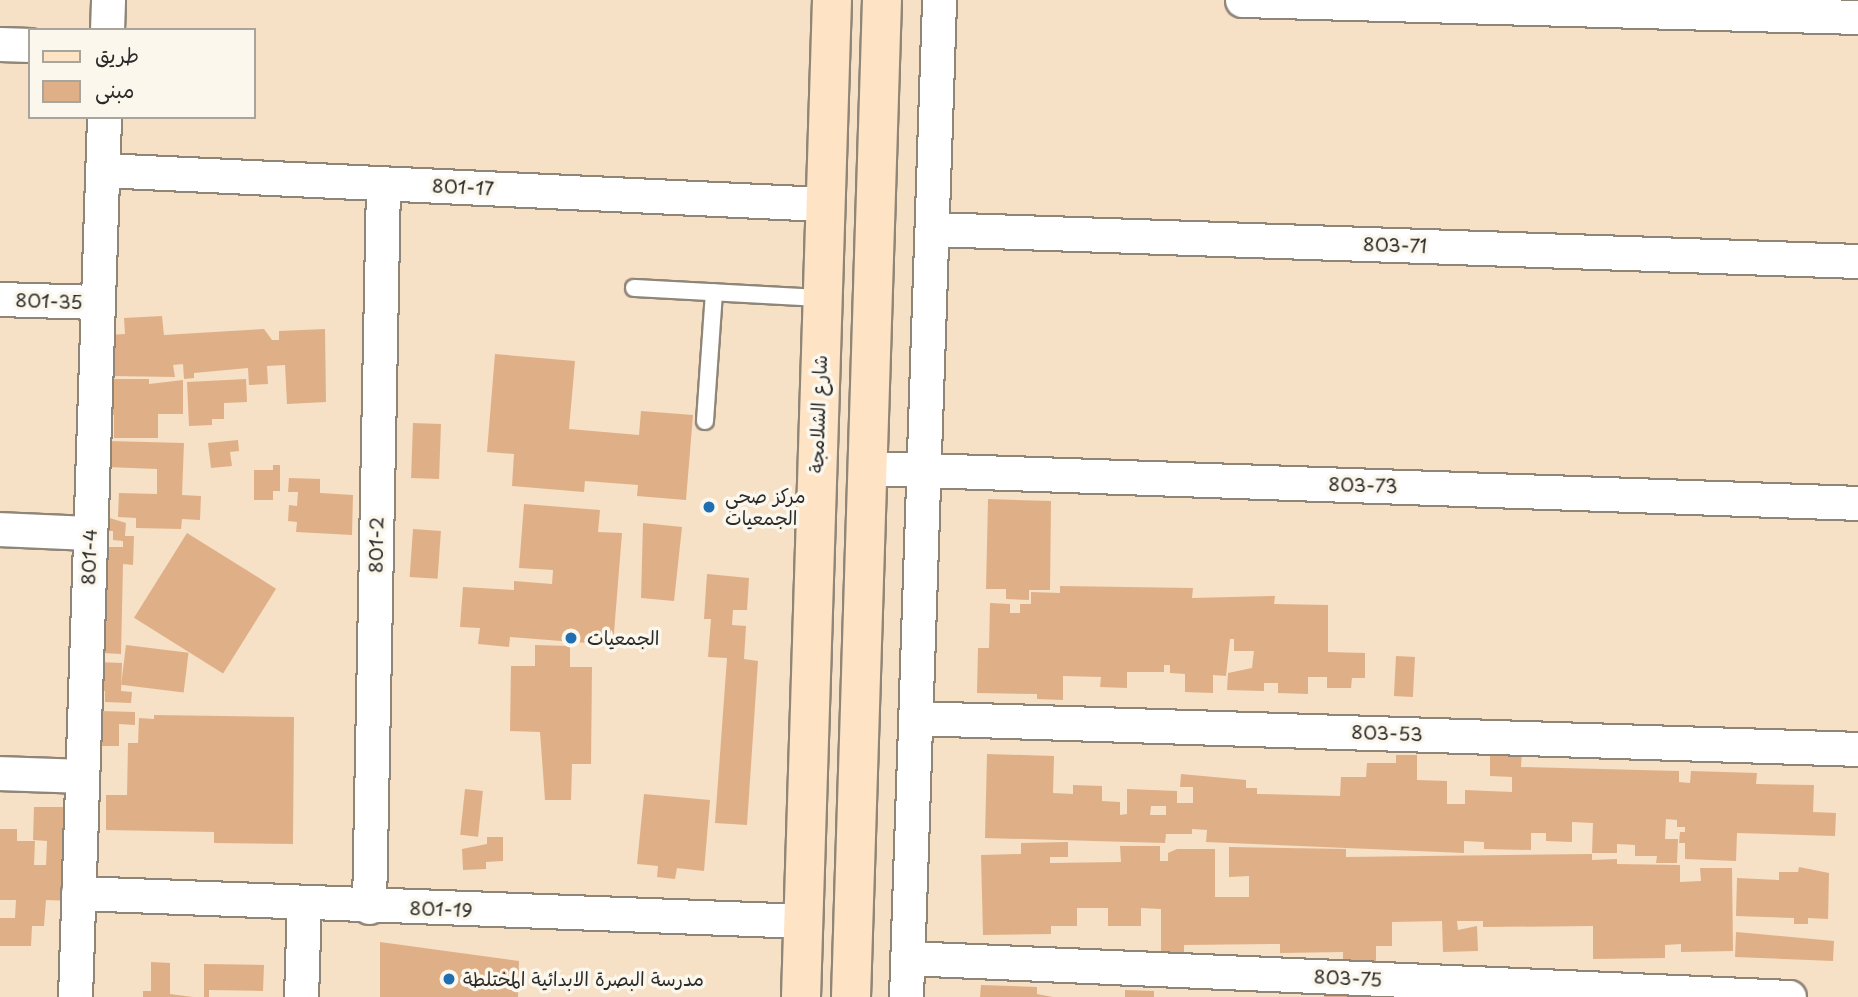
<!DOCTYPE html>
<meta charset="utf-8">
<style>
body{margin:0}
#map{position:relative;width:1858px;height:997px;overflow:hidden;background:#f6e0c6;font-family:"Playpen Sans","Playpen Sans Arabic",sans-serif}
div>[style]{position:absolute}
.building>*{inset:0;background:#dfb087;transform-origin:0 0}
.roads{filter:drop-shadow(2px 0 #908678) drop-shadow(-2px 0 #908678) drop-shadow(0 2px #908678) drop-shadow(0 -2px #908678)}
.lane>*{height:16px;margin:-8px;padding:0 8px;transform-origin:8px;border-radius:8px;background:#fff}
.street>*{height:33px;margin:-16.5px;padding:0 16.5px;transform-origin:16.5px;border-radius:16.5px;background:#fff}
.secondary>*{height:38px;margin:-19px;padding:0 19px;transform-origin:19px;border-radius:19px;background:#fee4c5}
.dots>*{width:19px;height:19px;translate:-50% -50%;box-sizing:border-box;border:4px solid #fbf7ec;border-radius:50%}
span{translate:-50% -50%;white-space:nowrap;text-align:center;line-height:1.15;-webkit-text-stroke:7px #fbf7ec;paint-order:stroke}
.street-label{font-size:19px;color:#2b2b2b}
.poi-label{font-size:19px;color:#2b2b2b}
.left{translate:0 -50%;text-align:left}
.legend{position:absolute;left:28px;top:28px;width:228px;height:91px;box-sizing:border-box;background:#fbf7ec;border:2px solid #a8a59f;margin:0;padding:9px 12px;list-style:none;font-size:21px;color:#2b2b2b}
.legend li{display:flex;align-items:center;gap:14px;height:35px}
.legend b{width:35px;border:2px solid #a8a59f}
</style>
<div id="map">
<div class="building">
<div style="clip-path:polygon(162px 316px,164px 335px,264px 329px,272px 340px,279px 340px,279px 331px,325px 329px,326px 402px,287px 404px,285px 365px,267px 366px,268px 384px,249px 385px,248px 368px,194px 373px,194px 378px,184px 379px,183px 364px,173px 365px,175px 377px,111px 376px,109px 335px,125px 334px,124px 318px)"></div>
<div style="clip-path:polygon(495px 354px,575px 361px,569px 429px,639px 435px,641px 411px,693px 415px,686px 500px,637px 496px,638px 485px,585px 481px,584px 492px,512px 486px,514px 454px,487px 452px)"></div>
<div style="clip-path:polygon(114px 379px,149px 379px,149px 384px,183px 380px,183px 414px,158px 414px,158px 438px,114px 438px,114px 415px,104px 415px,104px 396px,114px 396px)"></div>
<div style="clip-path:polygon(246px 379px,247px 402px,224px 403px,224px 419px,212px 419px,212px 425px,189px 426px,187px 382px)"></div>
<div style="left:413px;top:423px;width:28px;height:55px;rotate:2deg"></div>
<div style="clip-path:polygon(238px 440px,239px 451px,230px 452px,232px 466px,211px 468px,208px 443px)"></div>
<div style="clip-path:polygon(108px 441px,184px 443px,182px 495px,201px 496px,200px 520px,182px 519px,181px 529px,136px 528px,136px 518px,118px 517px,119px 493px,157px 494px,157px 469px,107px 467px)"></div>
<div style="clip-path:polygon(273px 465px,280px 465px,280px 491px,273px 491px,273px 500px,254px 500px,254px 470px,273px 470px)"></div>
<div style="clip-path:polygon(289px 478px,320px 479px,320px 493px,353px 495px,352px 535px,296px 532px,297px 522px,288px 521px,289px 505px,297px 506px,298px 492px,288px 492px)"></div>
<div style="clip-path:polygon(988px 499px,1051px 501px,1050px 590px,1029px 590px,1029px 600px,1006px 599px,1006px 589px,986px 589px)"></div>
<div style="clip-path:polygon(524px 504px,600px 510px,598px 532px,622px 533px,613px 645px,510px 637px,509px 647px,478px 644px,480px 628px,460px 627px,463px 587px,514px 590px,514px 581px,552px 584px,553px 570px,519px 568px)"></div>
<div style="clip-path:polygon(100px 515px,126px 523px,125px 536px,134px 536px,133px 565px,123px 564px,121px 654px,102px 653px,105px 547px,123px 547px,123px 541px,113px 540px,113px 531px,99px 531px)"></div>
<div style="clip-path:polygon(643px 523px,682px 527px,674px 601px,641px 598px)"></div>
<div style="left:413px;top:529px;width:28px;height:48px;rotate:4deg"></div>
<div style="left:187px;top:533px;width:105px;height:100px;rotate:32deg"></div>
<div style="clip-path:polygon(707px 574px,749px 578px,747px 610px,733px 610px,732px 625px,746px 626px,744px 659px,758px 661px,747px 825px,715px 823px,727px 658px,708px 657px,711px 619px,704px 619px)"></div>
<div style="clip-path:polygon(1060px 586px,1193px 588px,1192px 598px,1275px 596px,1274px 604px,1328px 605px,1328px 652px,1365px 653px,1365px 678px,1352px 678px,1351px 688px,1327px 688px,1327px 677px,1308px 677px,1308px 694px,1278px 693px,1278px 683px,1264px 683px,1264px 691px,1227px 690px,1228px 673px,1252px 668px,1253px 659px,1254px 651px,1234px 651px,1234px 639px,1230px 639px,1226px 676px,1213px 675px,1213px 693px,1185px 692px,1185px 674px,1170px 673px,1170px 665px,1164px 665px,1164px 672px,1127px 672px,1127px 688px,1100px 687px,1101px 677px,1063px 676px,1063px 700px,1037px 699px,1037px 694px,977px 693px,978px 648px,989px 648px,990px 603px,1010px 604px,1010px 613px,1020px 613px,1020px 604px,1031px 604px,1031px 592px,1060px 593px)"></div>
<div style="left:126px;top:645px;width:63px;height:40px;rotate:7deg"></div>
<div style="clip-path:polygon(535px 645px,570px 646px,570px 667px,592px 667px,591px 764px,572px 764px,571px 800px,545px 800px,540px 732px,510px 731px,511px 666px,535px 666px)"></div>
<div style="left:1396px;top:656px;width:19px;height:40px;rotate:3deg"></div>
<div style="clip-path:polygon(98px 662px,122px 663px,121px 691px,132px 692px,131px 703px,105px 702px,105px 691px,97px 690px)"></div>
<div style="clip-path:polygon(100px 711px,135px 712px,135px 725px,119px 724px,119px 746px,99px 746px)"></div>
<div style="clip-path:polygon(154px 715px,294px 717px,293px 844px,214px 843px,214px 832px,106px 830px,106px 795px,127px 795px,128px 743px,138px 743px,139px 718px,154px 719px)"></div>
<div style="clip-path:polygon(evenodd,1490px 749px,1522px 750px,1521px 767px,1679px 771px,1679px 782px,1690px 783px,1691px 771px,1757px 773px,1756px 784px,1814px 785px,1813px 812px,1836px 813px,1835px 836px,1737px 833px,1736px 861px,1685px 859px,1685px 843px,1679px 843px,1680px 832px,1685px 832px,1685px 827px,1677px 827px,1677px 820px,1666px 819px,1665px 839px,1678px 839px,1677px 863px,1656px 863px,1657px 856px,1635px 856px,1635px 845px,1617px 844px,1617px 853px,1592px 853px,1593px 823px,1572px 822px,1572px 842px,1546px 841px,1546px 833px,1531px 833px,1531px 850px,1484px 849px,1484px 842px,1464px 841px,1464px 853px,1206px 842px,1207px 830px,1192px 829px,1192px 834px,1166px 834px,1165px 843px,985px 838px,987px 754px,1054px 756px,1053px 793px,1073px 794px,1073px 785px,1102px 786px,1102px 801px,1120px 802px,1120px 815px,1127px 814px,1127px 789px,1177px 791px,1177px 803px,1193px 803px,1193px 787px,1180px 787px,1181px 774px,1246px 780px,1246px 788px,1257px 788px,1257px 794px,1340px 796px,1341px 777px,1366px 777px,1367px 763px,1396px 763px,1396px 755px,1417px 755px,1417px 780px,1447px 781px,1447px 804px,1465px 804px,1465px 790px,1512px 792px,1512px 777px,1490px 776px,1490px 749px,1151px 806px,1166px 806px,1166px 815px,1150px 815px,1151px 806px)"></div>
<div style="left:465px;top:789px;width:18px;height:46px;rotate:6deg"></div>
<div style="clip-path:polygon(644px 794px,710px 800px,704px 871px,677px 868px,675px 879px,657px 877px,658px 866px,637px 864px)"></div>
<div style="clip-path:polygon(34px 807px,64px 807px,64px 856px,71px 901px,46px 900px,44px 926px,32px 926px,31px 946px,0 946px,0 918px,15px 918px,16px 900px,0 900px,0 829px,17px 829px,17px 841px,35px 841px,34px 865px,46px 865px,47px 841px,33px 840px)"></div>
<div style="clip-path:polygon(487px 837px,503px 837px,503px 861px,486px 862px,486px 869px,463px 870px,462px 849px,487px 844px)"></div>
<div style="clip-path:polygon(1068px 842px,1068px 857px,1050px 857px,1050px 863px,1121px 862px,1120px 846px,1160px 846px,1160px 861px,1168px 861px,1168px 853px,1177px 849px,1215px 849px,1215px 897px,1249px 897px,1249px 876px,1229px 877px,1229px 847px,1346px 849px,1346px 857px,1592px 854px,1592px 860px,1617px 859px,1617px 864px,1680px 865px,1680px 882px,1701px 881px,1700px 868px,1732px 868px,1733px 951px,1681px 952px,1681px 944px,1665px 945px,1665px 958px,1593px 959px,1593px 926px,1483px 927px,1483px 921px,1457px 921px,1458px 930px,1477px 926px,1478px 951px,1443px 952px,1442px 921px,1392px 922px,1392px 946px,1376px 946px,1376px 966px,1343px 967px,1343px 952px,1280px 953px,1280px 944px,1184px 945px,1184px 956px,1161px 956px,1161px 909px,1141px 908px,1141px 926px,1108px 926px,1108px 908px,1077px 908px,1077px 926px,1051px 926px,1051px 934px,983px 935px,981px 855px,1021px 854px,1021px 843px)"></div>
<div style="clip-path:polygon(1799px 867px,1829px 873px,1828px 919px,1808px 918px,1808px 924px,1794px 924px,1794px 918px,1736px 916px,1737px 878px,1779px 880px,1779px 872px,1798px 872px)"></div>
<div style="clip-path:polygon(1736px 932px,1834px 941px,1833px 961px,1735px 957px)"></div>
<div style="clip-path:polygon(380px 942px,519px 961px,518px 997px,380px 997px)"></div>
<div style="clip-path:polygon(151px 962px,170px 963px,170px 994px,193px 997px,143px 997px,143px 991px,151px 991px)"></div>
<div style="clip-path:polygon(204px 964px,264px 965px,263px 991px,209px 990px,209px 997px,204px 997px)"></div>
<div style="clip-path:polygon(981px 985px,1037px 987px,1037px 994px,1053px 997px,980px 997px)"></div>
<div style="clip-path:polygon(1125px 990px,1154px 991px,1154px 997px,1125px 997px)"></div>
<div style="clip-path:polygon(1324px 990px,1361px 991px,1361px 997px,1324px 997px)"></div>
</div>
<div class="roads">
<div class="lane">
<div style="left:634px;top:288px;width:187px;rotate:3.1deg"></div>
<div style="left:705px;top:421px;width:129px;rotate:-86deg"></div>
</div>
<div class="street">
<div style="left:1242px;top:0;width:616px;rotate:1.58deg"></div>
<div style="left:107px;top:30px;width:30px;rotate:-88deg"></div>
<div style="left:0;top:44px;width:30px;rotate:2deg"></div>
<div style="left:102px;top:170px;width:722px;rotate:2.7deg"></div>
<div style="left:932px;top:229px;width:927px;rotate:1.98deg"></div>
<div style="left:0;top:299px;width:98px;rotate:1.8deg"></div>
<div style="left:867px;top:468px;width:992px;rotate:2.02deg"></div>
<div style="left:0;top:529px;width:90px;rotate:2.5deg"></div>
<div style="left:915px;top:718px;width:944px;rotate:1.88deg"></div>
<div style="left:0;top:773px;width:82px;rotate:2.1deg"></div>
<div style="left:78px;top:893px;width:727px;rotate:2.21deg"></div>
<div style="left:369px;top:907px;width:724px;rotate:-88.89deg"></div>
<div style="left:907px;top:958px;width:883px;rotate:2.53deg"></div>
<div style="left:75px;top:997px;width:880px;rotate:-88.11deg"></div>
<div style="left:301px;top:997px;width:93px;rotate:-88.2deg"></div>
<div style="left:906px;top:997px;width:998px;rotate:-88.1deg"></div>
</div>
<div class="secondary">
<div style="left:801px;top:997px;width:997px;rotate:-88.22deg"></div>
<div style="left:851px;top:997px;width:997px;rotate:-88.22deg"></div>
</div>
</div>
<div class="dots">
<div style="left:709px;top:507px;background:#1f6fb2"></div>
<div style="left:571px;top:638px;background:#1f6fb2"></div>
<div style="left:449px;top:979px;background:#1f6fb2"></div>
</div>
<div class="street-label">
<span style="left:463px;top:187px;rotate:3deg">801-17</span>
<span style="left:1395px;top:245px;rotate:2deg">803-71</span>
<span style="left:49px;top:301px;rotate:2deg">801-35</span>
<span style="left:818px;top:414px;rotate:-88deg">شارع الشلامجة</span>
<span style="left:1363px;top:485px;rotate:2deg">803-73</span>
<span style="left:376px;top:545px;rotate:-89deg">801-2</span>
<span style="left:89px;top:557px;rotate:-88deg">801-4</span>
<span style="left:1387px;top:733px;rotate:2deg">803-53</span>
<span style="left:441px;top:909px;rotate:2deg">801-19</span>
<span style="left:1348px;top:978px;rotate:3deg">803-75</span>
</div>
<div class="poi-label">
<span class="left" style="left:725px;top:507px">مركز صحي<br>الجمعيات</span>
<span class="left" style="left:587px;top:638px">الجمعيات</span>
<span class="left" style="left:463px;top:979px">مدرسة البصرة الابدائية المختلطة</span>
</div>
<ul class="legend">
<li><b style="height:9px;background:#fee4c5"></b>طريق</li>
<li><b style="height:19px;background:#dfb087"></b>مبنى</li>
</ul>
</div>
